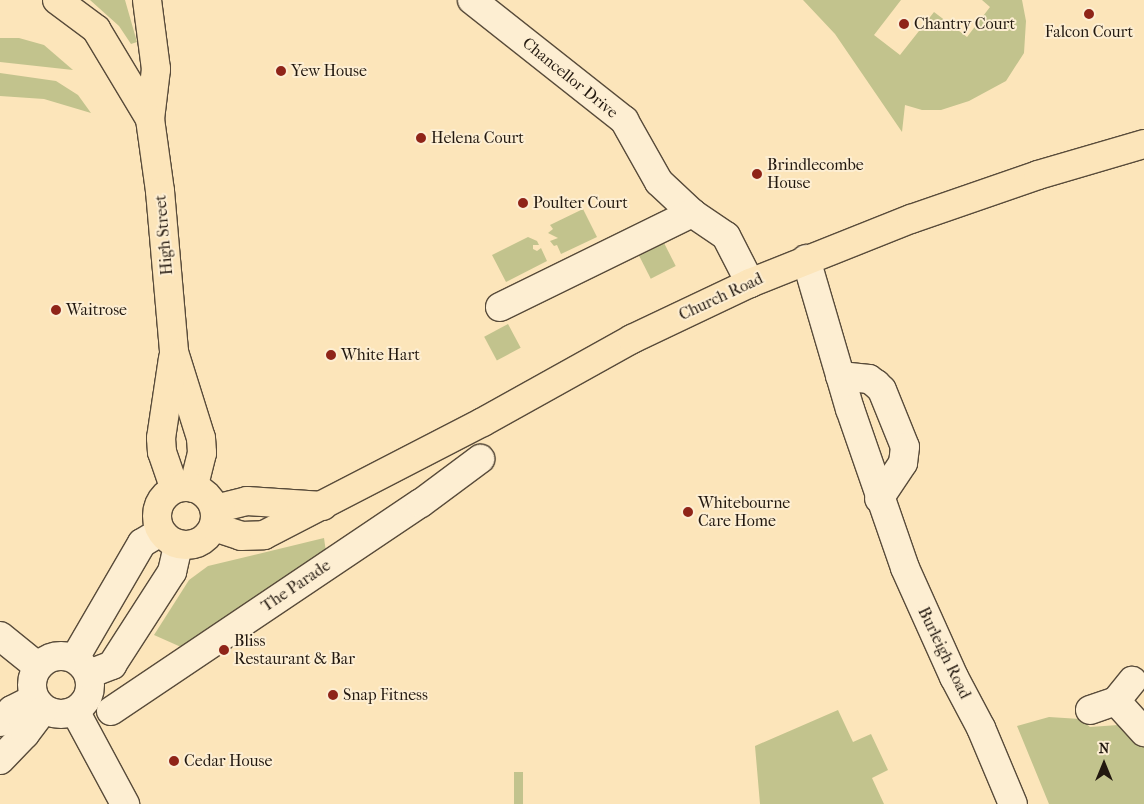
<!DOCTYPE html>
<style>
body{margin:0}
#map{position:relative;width:1144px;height:804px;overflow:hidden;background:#fce5ba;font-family:"IM FELL French Canon",serif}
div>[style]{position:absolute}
.green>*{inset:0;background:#c2c38d;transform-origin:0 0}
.roads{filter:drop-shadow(1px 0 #584b3a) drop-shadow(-1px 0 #584b3a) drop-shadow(0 1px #584b3a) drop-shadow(0 -1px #584b3a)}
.minor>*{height:28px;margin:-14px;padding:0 14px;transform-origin:14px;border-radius:14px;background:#fdeed2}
.minor>.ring{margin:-14px;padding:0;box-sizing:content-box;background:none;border:28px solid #fdeed2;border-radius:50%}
.major>*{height:28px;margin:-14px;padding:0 14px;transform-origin:14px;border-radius:14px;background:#fce5ba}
.major>.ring{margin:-14px;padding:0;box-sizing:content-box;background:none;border:28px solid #fce5ba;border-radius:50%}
.dots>*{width:14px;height:14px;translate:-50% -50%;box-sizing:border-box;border:2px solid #fdeed2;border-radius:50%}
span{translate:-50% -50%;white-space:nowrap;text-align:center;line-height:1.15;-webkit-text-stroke:4px #fdeed2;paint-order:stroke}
.poi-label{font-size:16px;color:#22180f}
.left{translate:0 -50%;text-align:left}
.street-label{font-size:16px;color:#22180f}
.north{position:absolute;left:1079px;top:739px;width:50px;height:50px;-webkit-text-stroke:4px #fdeed2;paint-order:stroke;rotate:0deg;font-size:14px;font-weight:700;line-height:20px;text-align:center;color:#22180f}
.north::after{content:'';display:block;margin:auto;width:18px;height:22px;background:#22180f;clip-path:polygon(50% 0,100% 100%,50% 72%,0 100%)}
</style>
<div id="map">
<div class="green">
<div style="clip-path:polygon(90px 0,125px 0,137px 42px,131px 44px,119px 26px)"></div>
<div style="clip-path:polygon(803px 0,901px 0,874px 35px,900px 55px,934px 12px,967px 37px,990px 7px,982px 0,1022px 0,1026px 21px,1024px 53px,1006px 81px,969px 101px,941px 110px,922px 110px,905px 105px,902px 132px,835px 34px)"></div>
<div style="clip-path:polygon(0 38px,19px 38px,44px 45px,73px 70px,0 62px)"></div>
<div style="clip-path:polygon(0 73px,56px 81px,78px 95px,91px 113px,44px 99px,0 96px)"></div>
<div style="clip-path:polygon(583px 209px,597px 237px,561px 254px,557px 245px,554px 246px,550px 241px,558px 238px,548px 233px,553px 229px,550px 225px)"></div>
<div style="clip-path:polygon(528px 237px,537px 241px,539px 245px,533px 245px,533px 249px,537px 251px,541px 248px,547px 261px,506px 282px,492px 255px)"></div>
<div style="left:663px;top:241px;width:28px;height:28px;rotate:63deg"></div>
<div style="left:508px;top:324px;width:27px;height:27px;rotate:62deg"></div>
<div style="clip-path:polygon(324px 538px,326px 552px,181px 647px,154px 635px,189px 580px,208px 566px)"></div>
<div style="clip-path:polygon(838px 710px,853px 742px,871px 734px,888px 770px,872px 778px,884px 804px,760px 804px,755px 746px)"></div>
<div style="clip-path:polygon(1049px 717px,1080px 719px,1090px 727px,1118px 725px,1141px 743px,1144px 748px,1144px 804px,1049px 804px,1017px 726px)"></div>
<div style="left:514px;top:772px;width:9px;height:32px"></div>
</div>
<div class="roads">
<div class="minor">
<div style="left:472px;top:0;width:194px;rotate:38.3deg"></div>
<div style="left:624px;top:120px;width:71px;rotate:60.6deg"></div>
<div style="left:659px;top:182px;width:45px;rotate:43.2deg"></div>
<div style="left:692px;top:213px;width:41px;rotate:34.1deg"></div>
<div style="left:726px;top:236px;width:53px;rotate:62.9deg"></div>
<div style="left:806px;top:259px;width:156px;rotate:73.7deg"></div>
<div style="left:850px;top:409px;width:168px;rotate:70.9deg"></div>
<div style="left:905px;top:568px;width:120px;rotate:65.8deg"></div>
<div style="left:954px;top:677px;width:58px;rotate:62.1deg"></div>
<div style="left:981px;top:728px;width:82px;rotate:67.2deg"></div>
<div style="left:500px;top:307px;width:214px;rotate:-26.1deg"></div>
<div style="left:840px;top:376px;width:29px;rotate:6deg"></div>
<div style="left:869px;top:379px;width:9px;rotate:36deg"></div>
<div style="left:876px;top:384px;width:8px;rotate:45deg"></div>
<div style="left:882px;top:390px;width:61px;rotate:68deg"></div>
<div style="left:905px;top:447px;width:16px;rotate:97deg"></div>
<div style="left:903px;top:463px;width:43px;rotate:123.7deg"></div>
<div style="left:0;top:636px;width:48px;rotate:39deg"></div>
<div class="ring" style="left:32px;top:656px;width:30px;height:30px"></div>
<div style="left:75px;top:658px;width:133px;rotate:-59.8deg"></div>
<div style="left:142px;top:543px;width:21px;rotate:-31deg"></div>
<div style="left:89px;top:674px;width:25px;rotate:-21deg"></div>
<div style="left:112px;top:665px;width:111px;rotate:-57.2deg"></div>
<div style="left:172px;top:572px;width:27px;rotate:-77deg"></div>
<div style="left:1116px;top:701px;width:42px;rotate:47.9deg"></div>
<div style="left:1090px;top:710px;width:28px;rotate:-19deg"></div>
<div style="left:1116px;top:701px;width:26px;rotate:-51deg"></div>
<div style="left:75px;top:711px;width:106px;rotate:61.7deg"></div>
<div style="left:111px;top:711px;width:373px;rotate:-33.9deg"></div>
<div style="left:421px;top:503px;width:74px;rotate:-36.7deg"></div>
<div style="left:0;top:722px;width:17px;rotate:-45deg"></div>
<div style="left:12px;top:710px;width:25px;rotate:-27deg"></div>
<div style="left:0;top:760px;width:36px;rotate:-46deg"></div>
<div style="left:25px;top:734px;width:30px;rotate:-53deg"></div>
</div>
<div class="major">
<div style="left:57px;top:0;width:49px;rotate:36.6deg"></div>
<div style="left:96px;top:29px;width:105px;rotate:59deg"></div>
<div style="left:147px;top:0;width:70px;rotate:82.6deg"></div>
<div style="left:156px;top:69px;width:50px;rotate:96.8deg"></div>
<div style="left:150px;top:119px;width:73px;rotate:82.1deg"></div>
<div style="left:160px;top:191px;width:162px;rotate:85deg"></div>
<div style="left:174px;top:352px;width:90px;rotate:72.6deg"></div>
<div style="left:201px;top:438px;width:15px;rotate:86deg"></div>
<div style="left:202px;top:453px;width:36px;rotate:104deg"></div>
<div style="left:173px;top:358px;width:81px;rotate:98.5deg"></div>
<div style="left:161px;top:438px;width:14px;rotate:86deg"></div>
<div style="left:162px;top:452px;width:39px;rotate:71deg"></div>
<div class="ring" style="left:157px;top:487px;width:30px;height:30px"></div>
<div style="left:215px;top:509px;width:33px;rotate:-14deg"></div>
<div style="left:247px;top:501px;width:76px;rotate:3.8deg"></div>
<div style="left:214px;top:527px;width:28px;rotate:18deg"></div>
<div style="left:241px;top:536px;width:23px;rotate:-2deg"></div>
<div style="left:264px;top:535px;width:246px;rotate:-27.3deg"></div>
<div style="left:483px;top:422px;width:171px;rotate:-29.1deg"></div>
<div style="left:632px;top:339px;width:131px;rotate:-25.4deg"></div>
<div style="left:750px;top:283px;width:173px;rotate:-21.7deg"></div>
<div style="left:911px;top:219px;width:134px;rotate:-19.1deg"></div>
<div style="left:1038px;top:175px;width:110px;rotate:-16.3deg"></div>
</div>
</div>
<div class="dots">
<div style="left:1089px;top:14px;background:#8f2418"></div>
<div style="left:904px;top:24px;background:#8f2418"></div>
<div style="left:281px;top:71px;background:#8f2418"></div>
<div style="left:421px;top:138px;background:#8f2418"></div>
<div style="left:757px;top:174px;background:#8f2418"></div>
<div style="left:523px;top:203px;background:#8f2418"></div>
<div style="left:56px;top:310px;background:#8f2418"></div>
<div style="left:331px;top:355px;background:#8f2418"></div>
<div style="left:688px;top:512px;background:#8f2418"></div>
<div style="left:224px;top:650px;background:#8f2418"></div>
<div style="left:333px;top:695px;background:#8f2418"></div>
<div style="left:174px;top:761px;background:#8f2418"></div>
</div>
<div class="poi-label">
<span class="left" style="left:914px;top:24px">Chantry Court</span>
<span style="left:1089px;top:32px">Falcon Court</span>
<span class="left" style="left:291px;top:71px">Yew House</span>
<span class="left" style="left:431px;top:138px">Helena Court</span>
<span class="left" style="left:767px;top:174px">Brindlecombe<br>House</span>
<span class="left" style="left:533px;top:203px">Poulter Court</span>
<span class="left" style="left:66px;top:310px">Waitrose</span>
<span class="left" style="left:341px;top:355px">White Hart</span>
<span class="left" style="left:698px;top:512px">Whitebourne<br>Care Home</span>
<span class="left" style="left:234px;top:650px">Bliss<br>Restaurant &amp; Bar</span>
<span class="left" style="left:343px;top:695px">Snap Fitness</span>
<span class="left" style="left:184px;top:761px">Cedar House</span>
</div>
<div class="street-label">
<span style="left:570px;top:78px;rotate:39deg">Chancellor Drive</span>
<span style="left:164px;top:235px;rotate:-95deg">High Street</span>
<span style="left:721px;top:297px;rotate:-25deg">Church Road</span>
<span style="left:296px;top:586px;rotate:-34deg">The Parade</span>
<span style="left:944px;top:653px;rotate:64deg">Burleigh Road</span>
</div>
<div class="north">N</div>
</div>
